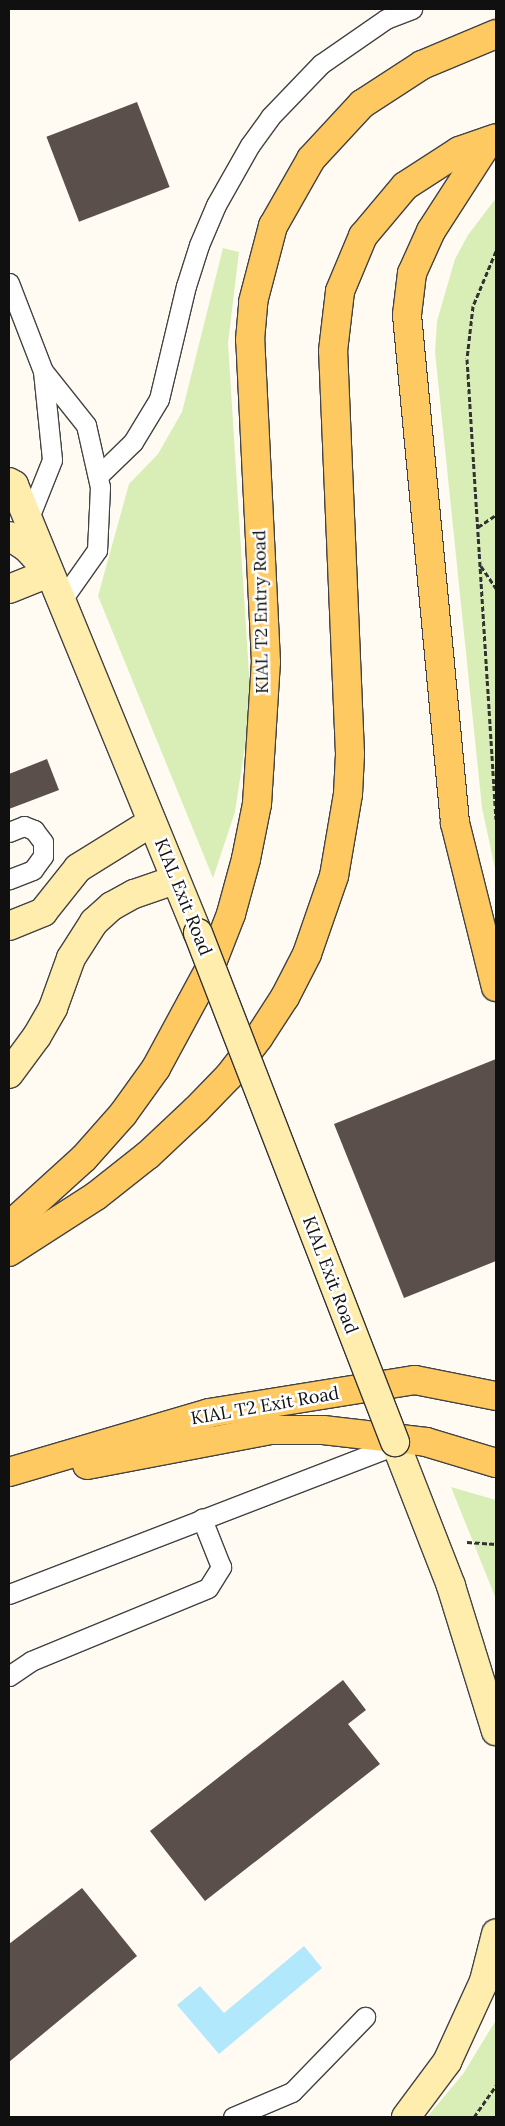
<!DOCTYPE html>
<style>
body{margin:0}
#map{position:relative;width:505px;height:2126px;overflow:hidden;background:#fffbf2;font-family:Lora,serif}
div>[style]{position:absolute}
.green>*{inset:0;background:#d9eeb7}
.water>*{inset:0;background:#b2e8fc}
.building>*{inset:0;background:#5a4f4b;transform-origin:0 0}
.path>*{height:3px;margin-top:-1.5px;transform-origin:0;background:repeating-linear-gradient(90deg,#323232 0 5px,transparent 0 7.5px)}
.roads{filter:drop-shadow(1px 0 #434343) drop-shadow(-1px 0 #434343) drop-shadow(0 1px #434343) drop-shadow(0 -1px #434343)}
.service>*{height:19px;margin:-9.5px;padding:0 9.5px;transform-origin:9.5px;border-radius:9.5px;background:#fff}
.secondary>*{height:28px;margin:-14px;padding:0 14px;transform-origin:14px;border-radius:14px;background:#ffedad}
.primary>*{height:28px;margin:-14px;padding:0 14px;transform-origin:14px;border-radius:14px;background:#ffc962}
.bridges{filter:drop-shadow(1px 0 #323232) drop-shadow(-1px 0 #323232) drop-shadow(0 1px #323232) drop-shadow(0 -1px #323232)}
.secondary-bridge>*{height:28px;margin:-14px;padding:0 14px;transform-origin:14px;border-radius:14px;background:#ffedad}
span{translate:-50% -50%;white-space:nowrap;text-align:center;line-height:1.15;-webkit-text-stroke:5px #fff;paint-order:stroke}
.street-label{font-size:18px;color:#101010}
.frame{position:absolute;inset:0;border:10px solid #101010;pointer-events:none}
</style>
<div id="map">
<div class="green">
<div style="clip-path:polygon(496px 198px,496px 873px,482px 808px,435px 352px,437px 321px,455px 259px,468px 235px)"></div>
<div style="clip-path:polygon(223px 248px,239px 252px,228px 343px,251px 706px,235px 812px,213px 878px,98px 596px,129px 484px,158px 454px,182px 412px)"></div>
<div style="clip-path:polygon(451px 1487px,496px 1500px,496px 1599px)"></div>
<div style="clip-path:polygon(496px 2020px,496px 2117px,427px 2117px,463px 2074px)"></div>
</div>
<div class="water">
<div style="clip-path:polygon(304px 1946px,322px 1968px,219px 2054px,177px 2005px,200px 1986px,224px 2013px)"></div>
</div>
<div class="building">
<div style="left:137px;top:102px;width:91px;height:97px;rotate:69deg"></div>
<div style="clip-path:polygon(47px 759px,59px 790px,9px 809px,9px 774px)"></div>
<div style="clip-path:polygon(496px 1059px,496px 1261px,404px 1298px,334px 1124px)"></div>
<div style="clip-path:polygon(343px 1680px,366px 1710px,348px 1724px,380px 1764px,205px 1901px,150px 1831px)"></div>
<div style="clip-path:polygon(82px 1888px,137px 1956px,9px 2062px,9px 1944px)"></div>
</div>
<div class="path">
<div style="left:496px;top:251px;width:60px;rotate:112.7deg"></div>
<div style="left:473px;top:306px;width:53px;rotate:96.5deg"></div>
<div style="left:467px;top:359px;width:461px;rotate:86.4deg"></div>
<div style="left:478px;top:527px;width:22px;rotate:-34deg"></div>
<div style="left:481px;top:566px;width:27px;rotate:56deg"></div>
<div style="left:467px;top:1542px;width:29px;rotate:4deg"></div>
<div style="left:474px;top:2117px;width:39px;rotate:-55deg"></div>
</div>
<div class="roads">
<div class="service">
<div style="left:9px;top:283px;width:94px;rotate:68.9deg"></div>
<div style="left:43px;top:371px;width:89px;rotate:84.2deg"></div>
<div style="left:52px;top:460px;width:65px;rotate:111.8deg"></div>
<div style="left:43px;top:371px;width:69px;rotate:51.5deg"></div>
<div style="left:86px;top:425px;width:64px;rotate:77.3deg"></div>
<div style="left:100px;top:487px;width:63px;rotate:92.7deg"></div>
<div style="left:97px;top:550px;width:62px;rotate:125.2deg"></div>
<div style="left:98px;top:476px;width:49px;rotate:-44.2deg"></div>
<div style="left:133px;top:442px;width:50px;rotate:-58.8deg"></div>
<div style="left:159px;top:399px;width:116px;rotate:-76.6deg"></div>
<div style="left:186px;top:286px;width:43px;rotate:-72.4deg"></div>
<div style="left:199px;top:245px;width:43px;rotate:-67deg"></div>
<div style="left:216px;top:205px;width:69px;rotate:-60.5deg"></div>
<div style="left:250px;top:145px;width:34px;rotate:-54deg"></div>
<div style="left:270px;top:117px;width:74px;rotate:-46.1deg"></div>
<div style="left:321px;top:64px;width:79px;rotate:-34.7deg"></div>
<div style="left:386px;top:19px;width:28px;rotate:-21deg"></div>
<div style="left:9px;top:832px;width:16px;rotate:-22deg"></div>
<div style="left:24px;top:826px;width:11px;rotate:22deg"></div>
<div style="left:34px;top:830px;width:15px;rotate:53deg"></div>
<div style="left:43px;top:842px;width:14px;rotate:90deg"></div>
<div style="left:43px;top:856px;width:17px;rotate:126deg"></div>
<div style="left:33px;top:870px;width:26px;rotate:159deg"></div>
<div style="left:9px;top:1594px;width:415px;rotate:-21.1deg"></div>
<div style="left:9px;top:1676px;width:27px;rotate:-34deg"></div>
<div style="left:31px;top:1661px;width:191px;rotate:-22.4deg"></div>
<div style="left:208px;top:1588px;width:25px;rotate:-58deg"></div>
<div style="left:221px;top:1567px;width:52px;rotate:-111.6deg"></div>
<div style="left:233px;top:2117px;width:64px;rotate:-23deg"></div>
<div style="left:292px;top:2092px;width:105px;rotate:-45.8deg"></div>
</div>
<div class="secondary">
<div style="left:9px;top:482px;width:6px;rotate:31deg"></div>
<div style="left:14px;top:485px;width:484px;rotate:67.7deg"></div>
<div style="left:9px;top:536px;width:20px;rotate:33deg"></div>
<div style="left:26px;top:547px;width:23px;rotate:47deg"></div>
<div style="left:9px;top:589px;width:43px;rotate:-21.8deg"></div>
<div style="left:9px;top:926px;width:37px;rotate:-22deg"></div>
<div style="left:43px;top:912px;width:56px;rotate:-51.5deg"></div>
<div style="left:78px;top:868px;width:87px;rotate:-31.9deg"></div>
<div style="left:9px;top:1074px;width:47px;rotate:-53.6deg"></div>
<div style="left:37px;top:1036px;width:32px;rotate:-60deg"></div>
<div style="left:53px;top:1008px;width:53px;rotate:-70.2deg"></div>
<div style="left:71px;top:958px;width:43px;rotate:-57.4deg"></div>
<div style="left:94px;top:922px;width:24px;rotate:-42deg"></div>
<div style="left:112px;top:906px;width:25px;rotate:-29deg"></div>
<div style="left:134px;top:894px;width:43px;rotate:-18.9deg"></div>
<div style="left:395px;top:1442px;width:155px;rotate:68.7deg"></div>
<div style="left:451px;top:1586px;width:152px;rotate:72.8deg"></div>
<div style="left:406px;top:2117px;width:69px;rotate:-53.3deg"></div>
<div style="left:447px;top:2062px;width:89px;rotate:-65.4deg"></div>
<div style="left:484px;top:1981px;width:49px;rotate:-75.7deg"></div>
</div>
<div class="primary">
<div style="left:489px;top:141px;width:107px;rotate:122.8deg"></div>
<div style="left:431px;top:231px;width:46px;rotate:114.3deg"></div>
<div style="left:412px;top:273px;width:42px;rotate:96.8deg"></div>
<div style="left:407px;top:315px;width:510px;rotate:84.6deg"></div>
<div style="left:455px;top:823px;width:169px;rotate:76deg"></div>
<div style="left:9px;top:1226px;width:101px;rotate:-42.2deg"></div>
<div style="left:84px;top:1158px;width:59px;rotate:-48.4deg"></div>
<div style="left:123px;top:1114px;width:57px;rotate:-54.3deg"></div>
<div style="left:156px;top:1068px;width:114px;rotate:-61.6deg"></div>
<div style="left:210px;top:968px;width:58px;rotate:-68.7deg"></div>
<div style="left:231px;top:914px;width:57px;rotate:-74.7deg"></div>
<div style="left:246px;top:859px;width:56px;rotate:-78.7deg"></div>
<div style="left:257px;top:804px;width:142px;rotate:-86.4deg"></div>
<div style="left:266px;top:662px;width:322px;rotate:-92.8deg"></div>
<div style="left:250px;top:340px;width:38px;rotate:-85deg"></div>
<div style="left:253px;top:302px;width:79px;rotate:-75.3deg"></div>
<div style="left:273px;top:226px;width:77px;rotate:-60.4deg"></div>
<div style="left:311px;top:159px;width:75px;rotate:-47.2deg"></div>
<div style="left:362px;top:104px;width:72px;rotate:-33deg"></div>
<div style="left:422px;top:65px;width:80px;rotate:-22.7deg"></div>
<div style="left:9px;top:1252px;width:103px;rotate:-32.8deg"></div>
<div style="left:96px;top:1196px;width:66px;rotate:-38.3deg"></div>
<div style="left:148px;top:1155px;width:66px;rotate:-43.2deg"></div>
<div style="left:196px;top:1110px;width:47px;rotate:-45.9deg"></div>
<div style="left:229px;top:1076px;width:49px;rotate:-52.4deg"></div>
<div style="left:259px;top:1037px;width:48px;rotate:-57deg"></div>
<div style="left:285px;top:997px;width:48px;rotate:-62.9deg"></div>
<div style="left:307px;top:954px;width:83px;rotate:-70.9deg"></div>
<div style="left:334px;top:876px;width:83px;rotate:-80.3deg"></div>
<div style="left:348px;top:794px;width:40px;rotate:-87.1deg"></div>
<div style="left:350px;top:754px;width:403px;rotate:-92.4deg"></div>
<div style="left:333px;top:351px;width:60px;rotate:-83.3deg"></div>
<div style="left:340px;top:291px;width:60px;rotate:-67.3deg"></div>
<div style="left:363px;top:236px;width:65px;rotate:-50deg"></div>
<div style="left:405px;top:186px;width:64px;rotate:-32.9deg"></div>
<div style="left:459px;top:151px;width:39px;rotate:-19deg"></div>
<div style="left:87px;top:1465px;width:187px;rotate:-10.8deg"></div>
<div style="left:271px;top:1430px;width:52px"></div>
<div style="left:323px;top:1430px;width:104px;rotate:6.6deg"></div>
<div style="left:426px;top:1442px;width:73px;rotate:16.7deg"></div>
<div style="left:9px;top:1472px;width:209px;rotate:-16.4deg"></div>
<div style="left:209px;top:1413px;width:209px;rotate:-9.1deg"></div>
<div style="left:415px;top:1380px;width:83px;rotate:11.2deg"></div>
</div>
</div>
<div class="bridges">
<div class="secondary-bridge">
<div style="left:198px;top:933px;width:546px;rotate:68.84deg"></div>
</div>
</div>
<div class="street-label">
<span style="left:261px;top:612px;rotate:-91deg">KIAL T2 Entry Road</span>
<span style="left:183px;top:897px;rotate:68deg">KIAL Exit Road</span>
<span style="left:330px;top:1275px;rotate:69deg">KIAL Exit Road</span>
<span style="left:265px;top:1406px;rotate:-10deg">KIAL T2 Exit Road</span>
</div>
<div class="frame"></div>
</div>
